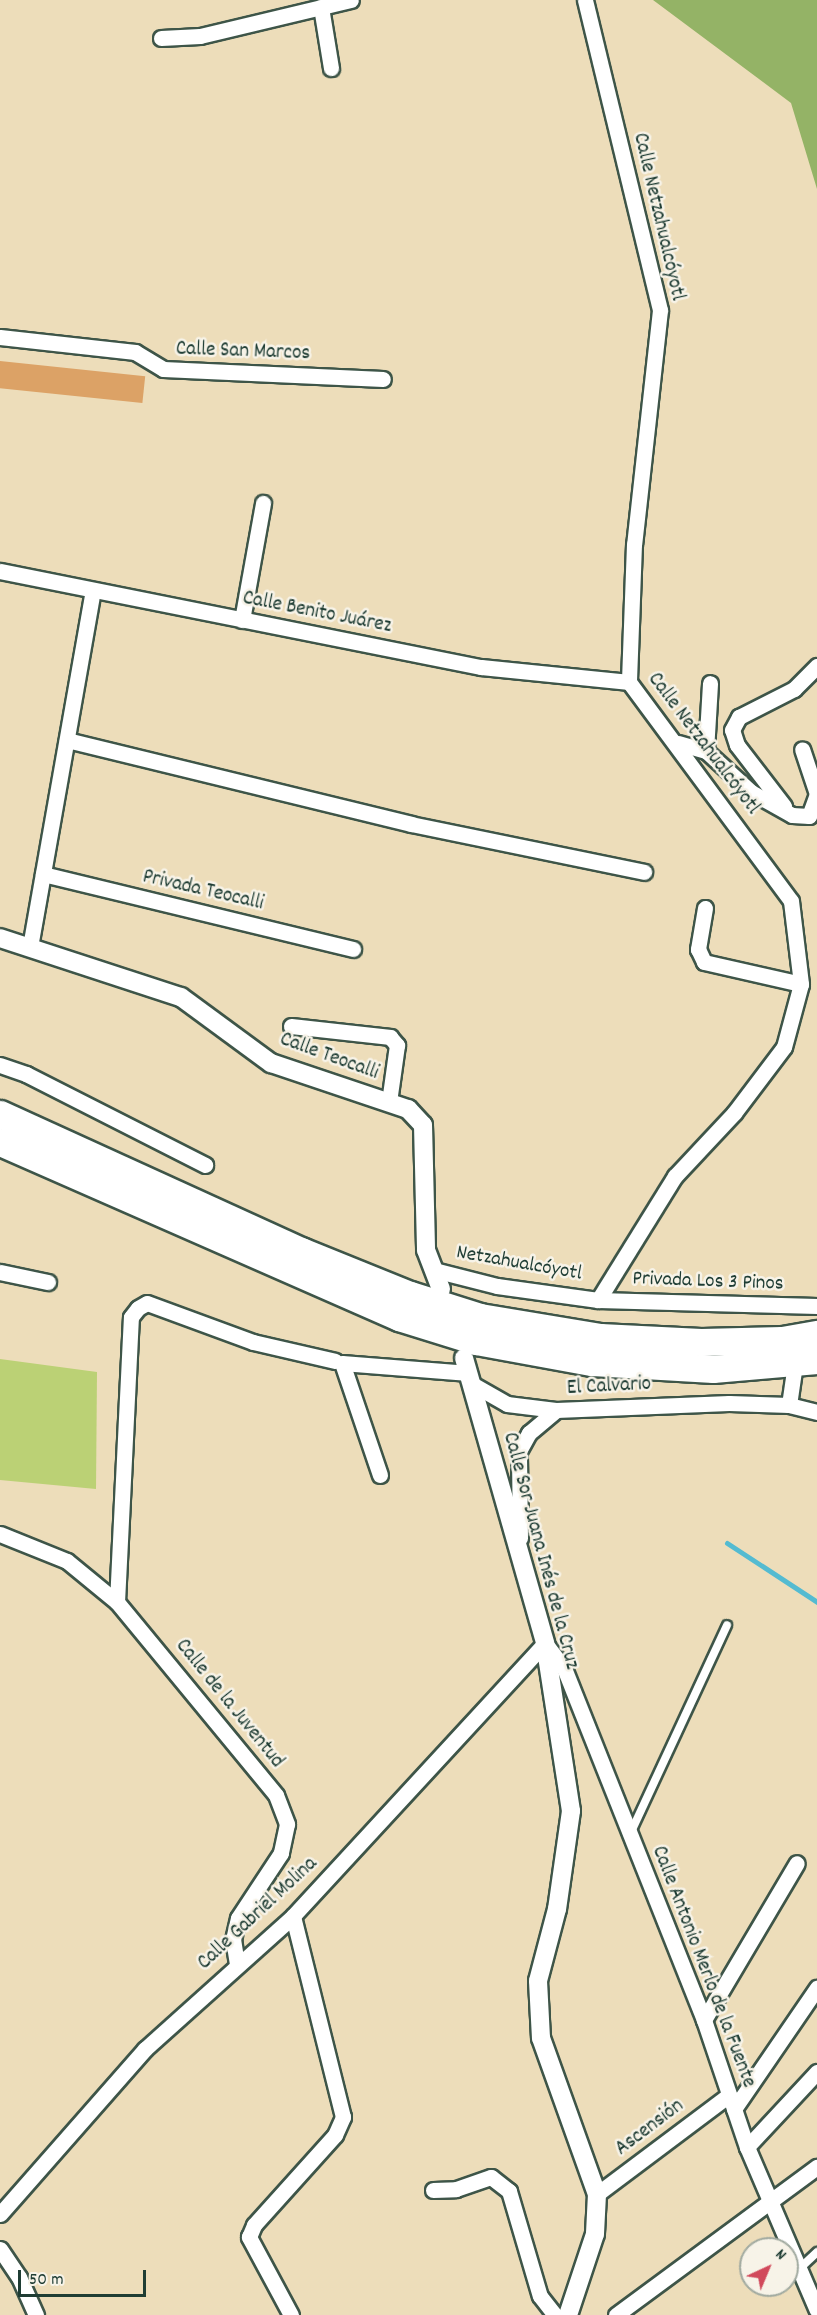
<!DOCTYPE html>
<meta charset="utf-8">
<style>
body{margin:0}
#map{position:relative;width:817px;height:2315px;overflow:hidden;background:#edddba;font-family:Dekko,sans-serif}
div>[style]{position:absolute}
.green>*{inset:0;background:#bbd175}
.forest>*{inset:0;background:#94b366}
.stream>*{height:5px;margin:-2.5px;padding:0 2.5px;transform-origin:2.5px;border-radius:2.5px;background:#54bbd1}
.building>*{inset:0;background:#dca266;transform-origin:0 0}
.roads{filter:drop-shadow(2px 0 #3e5548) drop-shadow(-2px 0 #3e5548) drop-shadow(0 2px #3e5548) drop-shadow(0 -2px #3e5548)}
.service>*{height:8px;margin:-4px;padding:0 4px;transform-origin:4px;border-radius:4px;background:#fff}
.minor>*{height:15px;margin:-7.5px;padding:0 7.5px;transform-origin:7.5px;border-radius:7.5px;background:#fff}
.tertiary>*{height:18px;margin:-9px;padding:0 9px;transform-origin:9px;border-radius:9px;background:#fff}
.motorway>*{height:27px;margin:-13.5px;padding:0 13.5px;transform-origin:13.5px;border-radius:13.5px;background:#fff}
span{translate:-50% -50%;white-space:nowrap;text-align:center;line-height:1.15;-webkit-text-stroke:5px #f7f3e8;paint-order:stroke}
.street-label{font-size:21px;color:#1f3d34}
.north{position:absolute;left:739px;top:2237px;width:60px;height:60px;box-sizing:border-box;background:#f7f3e8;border:2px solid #a1aaa0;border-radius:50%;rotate:44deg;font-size:16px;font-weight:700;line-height:24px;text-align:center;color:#1f3d34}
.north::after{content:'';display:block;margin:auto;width:21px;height:27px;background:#d1495b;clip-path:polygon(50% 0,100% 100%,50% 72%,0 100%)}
.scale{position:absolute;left:18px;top:2270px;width:128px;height:27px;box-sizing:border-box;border:3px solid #1f3d34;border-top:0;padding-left:8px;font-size:18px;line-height:21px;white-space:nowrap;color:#1f3d34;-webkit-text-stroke:4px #f7f3e8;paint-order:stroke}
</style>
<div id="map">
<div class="green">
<div style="clip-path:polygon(0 1359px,97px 1372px,96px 1489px,0 1480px)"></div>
</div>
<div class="forest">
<div style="clip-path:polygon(653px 0,817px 0,817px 189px,791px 103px)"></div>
</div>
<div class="stream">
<div style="left:727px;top:1543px;width:108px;rotate:33.2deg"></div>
</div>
<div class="building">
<div style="left:0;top:361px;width:146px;height:27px;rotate:6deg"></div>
</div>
<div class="roads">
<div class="service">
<div style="left:631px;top:1832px;width:228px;rotate:-65.1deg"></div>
<div style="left:799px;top:2269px;width:25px;rotate:-43deg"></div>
</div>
<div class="minor">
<div style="left:585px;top:0;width:319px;rotate:76.4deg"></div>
<div style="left:660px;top:310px;width:235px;rotate:96.3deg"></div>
<div style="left:634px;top:544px;width:138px;rotate:92.1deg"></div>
<div style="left:629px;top:682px;width:272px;rotate:53.5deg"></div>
<div style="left:791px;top:901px;width:84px;rotate:83.1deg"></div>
<div style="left:801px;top:984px;width:65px;rotate:105.1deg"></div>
<div style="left:784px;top:1047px;width:83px;rotate:127.1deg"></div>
<div style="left:734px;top:1113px;width:86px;rotate:133.1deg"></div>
<div style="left:675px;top:1176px;width:146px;rotate:121.8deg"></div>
<div style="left:321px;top:7px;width:62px;rotate:80.7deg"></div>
<div style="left:161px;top:38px;width:39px;rotate:-3deg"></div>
<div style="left:200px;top:36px;width:155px;rotate:-13.4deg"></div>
<div style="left:0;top:337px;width:136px;rotate:6.3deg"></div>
<div style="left:135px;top:352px;width:33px;rotate:31deg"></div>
<div style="left:163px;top:369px;width:220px;rotate:2.6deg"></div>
<div style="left:0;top:571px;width:490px;rotate:11.3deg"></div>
<div style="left:481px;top:667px;width:149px;rotate:5.8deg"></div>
<div style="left:242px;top:620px;width:119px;rotate:-79.8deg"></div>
<div style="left:67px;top:740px;width:354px;rotate:13.7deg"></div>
<div style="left:411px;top:824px;width:238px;rotate:11.6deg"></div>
<div style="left:678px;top:743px;width:29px;rotate:16deg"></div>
<div style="left:706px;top:751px;width:61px;rotate:42.3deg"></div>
<div style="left:751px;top:792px;width:47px;rotate:29.3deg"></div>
<div style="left:792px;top:815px;width:17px;rotate:3deg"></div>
<div style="left:809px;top:816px;width:23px;rotate:-70deg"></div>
<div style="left:817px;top:794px;width:47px;rotate:-108.4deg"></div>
<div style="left:706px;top:751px;width:68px;rotate:-86.6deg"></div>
<div style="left:784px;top:806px;width:77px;rotate:-127.6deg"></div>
<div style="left:737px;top:745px;width:16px;rotate:-108deg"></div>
<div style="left:732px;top:730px;width:15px;rotate:-62deg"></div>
<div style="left:739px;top:717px;width:62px;rotate:-27deg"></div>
<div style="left:794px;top:689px;width:33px;rotate:-45deg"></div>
<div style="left:43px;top:874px;width:319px;rotate:13.6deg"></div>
<div style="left:705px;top:908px;width:42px;rotate:99.7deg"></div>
<div style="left:698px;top:949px;width:14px;rotate:65deg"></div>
<div style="left:704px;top:962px;width:99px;rotate:12.8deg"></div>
<div style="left:30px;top:947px;width:362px;rotate:-80deg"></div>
<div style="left:291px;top:1026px;width:100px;rotate:6.3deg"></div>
<div style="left:390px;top:1037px;width:11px;rotate:49deg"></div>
<div style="left:397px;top:1045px;width:58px;rotate:98deg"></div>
<div style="left:0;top:1065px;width:28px;rotate:19deg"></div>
<div style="left:26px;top:1074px;width:201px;rotate:26.9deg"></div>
<div style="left:434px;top:1270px;width:65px;rotate:14.3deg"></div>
<div style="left:497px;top:1286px;width:102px;rotate:7.9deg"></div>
<div style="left:598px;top:1300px;width:219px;rotate:1.6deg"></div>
<div style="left:0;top:1272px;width:49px;rotate:11.8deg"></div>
<div style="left:472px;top:1384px;width:40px;rotate:29.7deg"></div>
<div style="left:507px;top:1404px;width:49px;rotate:7deg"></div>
<div style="left:789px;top:1405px;width:41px;rotate:-81.7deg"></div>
<div style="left:380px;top:1475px;width:118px;rotate:-108.7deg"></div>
<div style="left:342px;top:1363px;width:127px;rotate:4.5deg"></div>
<div style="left:0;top:1534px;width:72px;rotate:21.9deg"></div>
<div style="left:67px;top:1561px;width:65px;rotate:39.4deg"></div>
<div style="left:117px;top:1602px;width:250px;rotate:50.5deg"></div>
<div style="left:276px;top:1795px;width:31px;rotate:69deg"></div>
<div style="left:287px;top:1824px;width:30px;rotate:102deg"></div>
<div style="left:281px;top:1853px;width:78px;rotate:123.5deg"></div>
<div style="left:238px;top:1918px;width:22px;rotate:103deg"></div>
<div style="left:233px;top:1939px;width:25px;rotate:81deg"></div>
<div style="left:520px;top:1538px;width:87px;rotate:-90.7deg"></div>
<div style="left:519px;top:1451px;width:21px;rotate:-61deg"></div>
<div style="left:529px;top:1433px;width:35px;rotate:-40deg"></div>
<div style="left:556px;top:1410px;width:173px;rotate:-2.3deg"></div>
<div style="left:729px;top:1403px;width:60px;rotate:1.9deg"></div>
<div style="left:789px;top:1405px;width:29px;rotate:14deg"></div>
<div style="left:117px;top:1602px;width:285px;rotate:-87.2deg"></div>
<div style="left:131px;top:1317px;width:11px;rotate:-52deg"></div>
<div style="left:138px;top:1308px;width:10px;rotate:-29deg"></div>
<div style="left:147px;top:1303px;width:113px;rotate:20.2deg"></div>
<div style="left:253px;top:1342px;width:84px;rotate:13deg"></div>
<div style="left:704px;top:2020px;width:182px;rotate:-59.4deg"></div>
<div style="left:734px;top:2109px;width:147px;rotate:-55.6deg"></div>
<div style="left:747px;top:2147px;width:103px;rotate:-47deg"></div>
<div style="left:433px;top:2190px;width:23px;rotate:-2deg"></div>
<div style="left:456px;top:2189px;width:37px;rotate:-19deg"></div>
<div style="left:491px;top:2177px;width:23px;rotate:38deg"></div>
<div style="left:509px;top:2191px;width:109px;rotate:73.6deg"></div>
<div style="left:540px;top:2296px;width:24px;rotate:52deg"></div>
<div style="left:597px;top:2194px;width:165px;rotate:-36.9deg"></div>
<div style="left:0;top:2214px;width:220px;rotate:-48.7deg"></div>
<div style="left:145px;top:2049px;width:199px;rotate:-41.9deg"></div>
<div style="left:293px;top:1916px;width:372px;rotate:-47.3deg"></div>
<div style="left:545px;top:1643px;width:31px;rotate:53deg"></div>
<div style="left:564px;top:1668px;width:379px;rotate:68.3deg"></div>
<div style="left:704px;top:2020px;width:134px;rotate:71.3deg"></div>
<div style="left:747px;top:2147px;width:177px;rotate:66.8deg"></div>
<div style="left:0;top:2249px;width:34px;rotate:56deg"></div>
<div style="left:19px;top:2277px;width:42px;rotate:65.9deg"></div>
<div style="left:291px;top:2315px;width:89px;rotate:-118.3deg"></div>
<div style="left:249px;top:2237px;width:13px;rotate:-67deg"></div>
<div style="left:254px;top:2225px;width:121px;rotate:-48deg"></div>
<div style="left:335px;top:2135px;width:20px;rotate:-66deg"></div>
<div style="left:343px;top:2117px;width:207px;rotate:-104deg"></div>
<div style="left:616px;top:2315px;width:250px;rotate:-36.4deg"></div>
</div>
<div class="tertiary">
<div style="left:0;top:938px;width:190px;rotate:18.1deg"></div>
<div style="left:181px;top:997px;width:112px;rotate:36.3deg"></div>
<div style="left:271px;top:1063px;width:145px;rotate:18.6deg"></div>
<div style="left:408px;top:1109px;width:22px;rotate:47deg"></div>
<div style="left:423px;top:1125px;width:125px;rotate:88.6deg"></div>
<div style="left:426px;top:1250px;width:42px;rotate:69deg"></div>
<div style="left:464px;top:1358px;width:296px;rotate:74.1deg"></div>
<div style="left:545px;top:1643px;width:170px;rotate:81.2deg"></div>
<div style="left:571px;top:1811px;width:99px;rotate:98.1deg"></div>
<div style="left:557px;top:1909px;width:74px;rotate:104.8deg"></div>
<div style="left:538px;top:1981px;width:57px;rotate:87deg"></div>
<div style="left:541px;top:2038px;width:166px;rotate:70.3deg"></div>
<div style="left:597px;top:2194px;width:40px;rotate:92.9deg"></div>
<div style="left:595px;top:2234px;width:85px;rotate:108.4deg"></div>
</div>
<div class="motorway">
<div style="left:0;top:1114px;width:331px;rotate:24.5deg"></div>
<div style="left:301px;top:1251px;width:118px;rotate:22deg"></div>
<div style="left:410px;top:1295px;width:73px;rotate:17.4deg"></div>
<div style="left:480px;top:1317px;width:122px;rotate:9.5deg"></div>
<div style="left:600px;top:1337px;width:101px;rotate:2.8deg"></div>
<div style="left:701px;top:1342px;width:81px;rotate:-1.4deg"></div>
<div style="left:782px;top:1340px;width:36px;rotate:-10deg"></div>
<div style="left:0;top:1142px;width:436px;rotate:23.7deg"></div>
<div style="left:399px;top:1317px;width:81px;rotate:17.3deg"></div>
<div style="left:476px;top:1341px;width:118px;rotate:10.3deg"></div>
<div style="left:592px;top:1362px;width:121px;rotate:3.3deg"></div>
<div style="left:713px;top:1369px;width:104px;rotate:-4.9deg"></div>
</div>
</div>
<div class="street-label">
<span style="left:658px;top:217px;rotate:77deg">Calle Netzahualcóyotl</span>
<span style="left:243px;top:352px;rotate:2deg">Calle San Marcos</span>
<span style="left:317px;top:613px;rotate:11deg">Calle Benito Juárez</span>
<span style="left:703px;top:744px;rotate:53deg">Calle Netzahualcóyotl</span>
<span style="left:203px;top:891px;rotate:13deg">Privada Teocalli</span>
<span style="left:329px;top:1057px;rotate:20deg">Calle Teocalli</span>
<span style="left:519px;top:1264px;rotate:10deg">Netzahualcóyotl</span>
<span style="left:708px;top:1282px;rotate:2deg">Privada Los 3 Pinos</span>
<span style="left:609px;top:1387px;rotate:-3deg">El Calvario</span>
<span style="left:540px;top:1551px;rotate:75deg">Calle Sor Juana Inés de la Cruz</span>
<span style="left:229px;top:1704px;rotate:51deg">Calle de la Juventud</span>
<span style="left:258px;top:1914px;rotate:-43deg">Calle Gabriel Molina</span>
<span style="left:703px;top:1967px;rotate:69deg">Calle Antonio Merlo de la Fuente</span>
<span style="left:650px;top:2128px;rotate:-37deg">Ascensión</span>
</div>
<div class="north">N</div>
<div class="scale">50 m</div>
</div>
